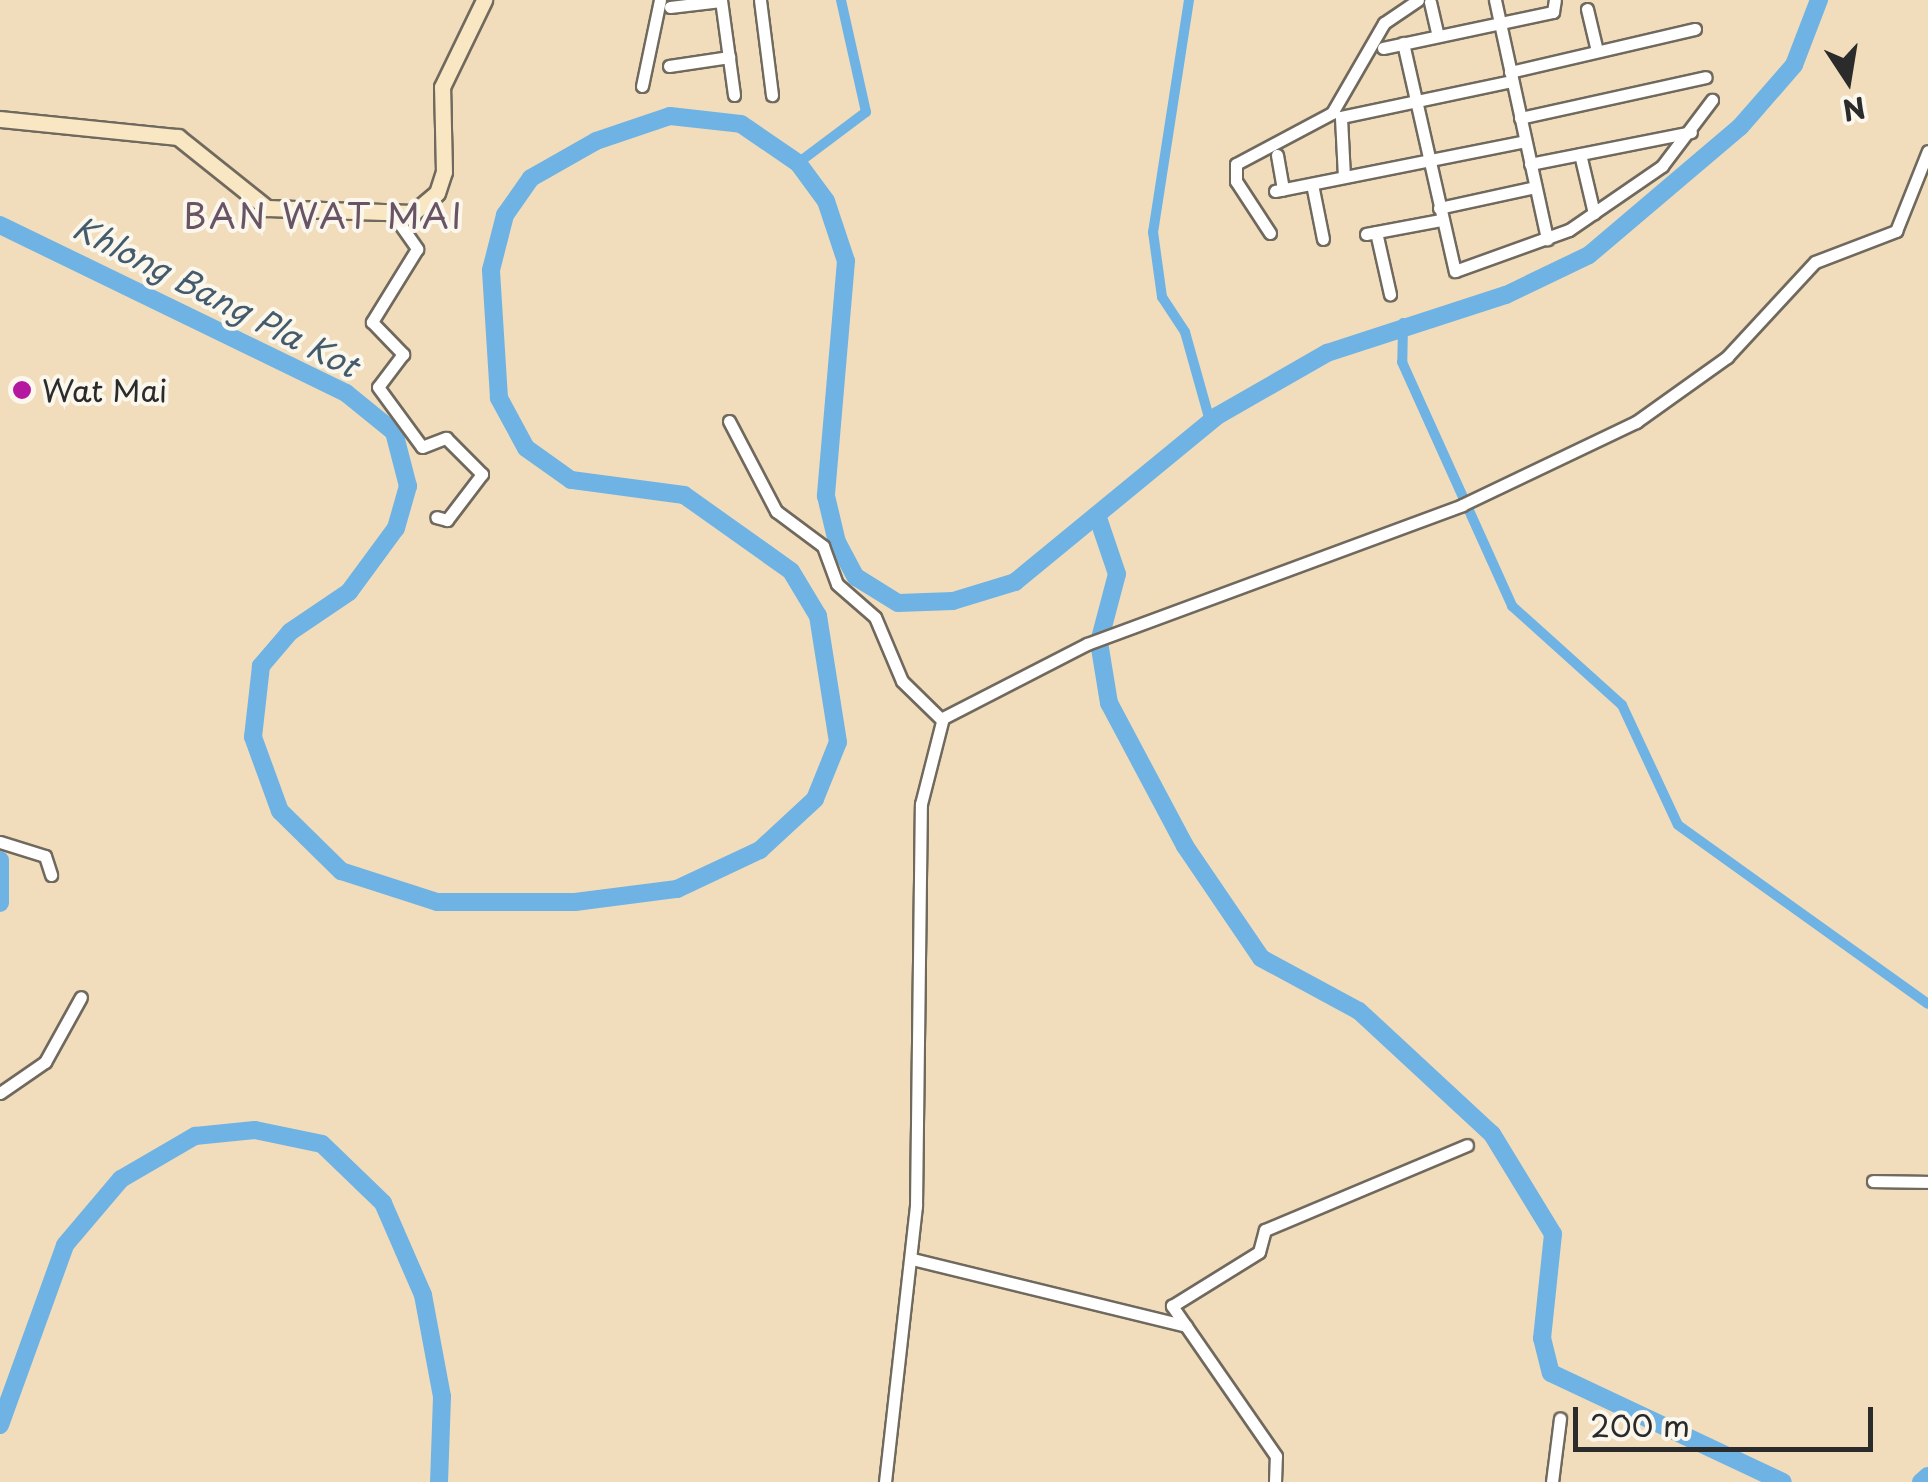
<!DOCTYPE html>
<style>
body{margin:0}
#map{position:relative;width:1928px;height:1482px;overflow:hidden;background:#f1ddbc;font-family:"Playpen Sans",sans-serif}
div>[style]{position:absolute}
.canal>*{height:10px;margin:-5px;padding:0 5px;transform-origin:5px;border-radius:5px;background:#6fb3e5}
.river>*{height:18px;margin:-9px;padding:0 9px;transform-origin:9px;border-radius:9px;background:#6fb3e5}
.roads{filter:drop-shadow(2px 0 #70695e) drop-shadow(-2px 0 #70695e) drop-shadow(0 2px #70695e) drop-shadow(0 -2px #70695e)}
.street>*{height:11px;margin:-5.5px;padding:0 5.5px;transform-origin:5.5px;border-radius:5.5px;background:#fff}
.secondary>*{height:15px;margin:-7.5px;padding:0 7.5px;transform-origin:7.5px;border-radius:7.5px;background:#f9e7c3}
.dots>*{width:28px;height:28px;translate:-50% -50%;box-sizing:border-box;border:5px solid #fbf7ec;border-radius:50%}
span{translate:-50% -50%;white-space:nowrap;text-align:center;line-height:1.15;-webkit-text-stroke:8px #fbf7ec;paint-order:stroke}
.poi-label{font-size:30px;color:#2b2b2b}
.left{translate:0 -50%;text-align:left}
.water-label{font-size:32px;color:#435b6c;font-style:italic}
.quarter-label{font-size:35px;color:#695465;letter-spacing:2.5px}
.north{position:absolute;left:1798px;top:30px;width:100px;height:100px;-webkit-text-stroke:8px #fbf7ec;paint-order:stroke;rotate:168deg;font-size:28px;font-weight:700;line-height:40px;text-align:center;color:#2b2b2b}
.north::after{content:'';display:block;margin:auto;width:35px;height:45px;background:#2b2b2b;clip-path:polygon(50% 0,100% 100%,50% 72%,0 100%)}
.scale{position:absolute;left:1573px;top:1407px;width:300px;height:45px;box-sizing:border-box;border:5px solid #2b2b2b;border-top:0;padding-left:12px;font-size:30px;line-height:35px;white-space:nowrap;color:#2b2b2b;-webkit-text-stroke:8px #fbf7ec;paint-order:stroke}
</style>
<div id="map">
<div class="canal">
<div style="left:1189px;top:0;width:235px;rotate:98.8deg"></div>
<div style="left:1153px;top:232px;width:66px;rotate:82.1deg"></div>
<div style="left:1162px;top:297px;width:42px;rotate:56.7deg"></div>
<div style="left:1185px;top:332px;width:92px;rotate:74.3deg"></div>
<div style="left:798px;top:163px;width:85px;rotate:-36.9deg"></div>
<div style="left:866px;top:112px;width:115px;rotate:-102.6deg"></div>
<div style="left:1403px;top:323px;width:39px;rotate:91deg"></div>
<div style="left:1402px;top:362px;width:268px;rotate:65.7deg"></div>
<div style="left:1512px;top:606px;width:148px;rotate:42deg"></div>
<div style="left:1622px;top:705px;width:132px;rotate:65deg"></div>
<div style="left:1678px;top:825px;width:307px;rotate:35.6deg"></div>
</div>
<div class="river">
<div style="left:0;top:225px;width:385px;rotate:25.9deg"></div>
<div style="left:346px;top:393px;width:62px;rotate:39.1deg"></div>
<div style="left:394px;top:432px;width:56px;rotate:75.5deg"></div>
<div style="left:408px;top:486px;width:44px;rotate:105.9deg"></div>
<div style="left:396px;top:528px;width:79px;rotate:126.3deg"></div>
<div style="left:349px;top:592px;width:71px;rotate:145.9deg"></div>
<div style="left:290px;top:632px;width:45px;rotate:130.5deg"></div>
<div style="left:261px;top:666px;width:71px;rotate:96.4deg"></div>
<div style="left:253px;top:737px;width:79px;rotate:70deg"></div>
<div style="left:280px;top:811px;width:86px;rotate:44.5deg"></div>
<div style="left:341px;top:871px;width:101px;rotate:17.9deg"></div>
<div style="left:437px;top:902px;width:138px"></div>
<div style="left:575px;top:902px;width:103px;rotate:-7.3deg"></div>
<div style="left:677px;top:889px;width:92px;rotate:-25.2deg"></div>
<div style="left:760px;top:850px;width:75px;rotate:-42.8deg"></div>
<div style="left:815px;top:799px;width:61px;rotate:-68deg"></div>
<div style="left:838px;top:742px;width:128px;rotate:-99deg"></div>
<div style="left:818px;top:616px;width:52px;rotate:-121deg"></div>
<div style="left:791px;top:571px;width:131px;rotate:-144.6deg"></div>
<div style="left:684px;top:495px;width:114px;rotate:-172.4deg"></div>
<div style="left:571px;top:480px;width:55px;rotate:-144.6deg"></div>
<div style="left:526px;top:448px;width:57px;rotate:-118.4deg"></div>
<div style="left:499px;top:398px;width:128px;rotate:-93.6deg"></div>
<div style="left:491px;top:270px;width:57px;rotate:-75.7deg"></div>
<div style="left:505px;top:215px;width:45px;rotate:-54.9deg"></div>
<div style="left:531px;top:178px;width:75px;rotate:-29.6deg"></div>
<div style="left:596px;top:141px;width:78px;rotate:-18.7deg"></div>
<div style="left:670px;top:116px;width:71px;rotate:6.4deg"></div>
<div style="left:741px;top:124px;width:69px;rotate:34.4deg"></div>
<div style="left:798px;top:163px;width:47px;rotate:53.6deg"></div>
<div style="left:826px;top:201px;width:63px;rotate:71.6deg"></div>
<div style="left:846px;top:261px;width:236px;rotate:94.9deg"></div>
<div style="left:826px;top:496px;width:47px;rotate:76.6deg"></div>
<div style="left:837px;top:542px;width:40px;rotate:62deg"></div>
<div style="left:856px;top:577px;width:49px;rotate:31.8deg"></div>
<div style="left:898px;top:603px;width:55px;rotate:-2.1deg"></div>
<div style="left:953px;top:601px;width:65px;rotate:-17deg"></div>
<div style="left:1015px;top:582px;width:261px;rotate:-39.4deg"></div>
<div style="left:1217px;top:416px;width:127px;rotate:-29.8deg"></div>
<div style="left:1327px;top:353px;width:188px;rotate:-18deg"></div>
<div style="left:1506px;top:295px;width:92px;rotate:-25.7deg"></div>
<div style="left:1589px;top:255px;width:198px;rotate:-40.3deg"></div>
<div style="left:1740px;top:127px;width:82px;rotate:-48.9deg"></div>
<div style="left:1794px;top:65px;width:70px;rotate:-69deg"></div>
<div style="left:1097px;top:515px;width:62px;rotate:71.3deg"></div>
<div style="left:1117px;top:574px;width:70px;rotate:104.8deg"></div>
<div style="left:1099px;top:642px;width:62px;rotate:80.7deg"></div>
<div style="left:1109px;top:703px;width:162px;rotate:62deg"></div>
<div style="left:1185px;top:846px;width:135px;rotate:55.8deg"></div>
<div style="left:1261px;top:958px;width:111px;rotate:28.4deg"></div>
<div style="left:1359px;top:1011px;width:181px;rotate:42.8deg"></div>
<div style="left:1492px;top:1134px;width:117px;rotate:58.6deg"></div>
<div style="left:1553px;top:1234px;width:105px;rotate:96deg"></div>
<div style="left:1542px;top:1338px;width:36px;rotate:76deg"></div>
<div style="left:1551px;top:1373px;width:256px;rotate:25.2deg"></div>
<div style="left:0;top:860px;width:43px;rotate:90deg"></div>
<div style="left:0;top:1425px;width:191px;rotate:-70.1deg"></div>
<div style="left:65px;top:1245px;width:87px;rotate:-49.7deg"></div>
<div style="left:121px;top:1179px;width:86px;rotate:-30.2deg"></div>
<div style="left:195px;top:1136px;width:60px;rotate:-5.7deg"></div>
<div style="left:255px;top:1130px;width:68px;rotate:11.8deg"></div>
<div style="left:322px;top:1144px;width:85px;rotate:44deg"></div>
<div style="left:383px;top:1203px;width:100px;rotate:66.5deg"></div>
<div style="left:423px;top:1295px;width:104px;rotate:79.4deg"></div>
<div style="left:442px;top:1397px;width:85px;rotate:92deg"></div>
<div style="left:1921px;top:1482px;width:9px;rotate:-41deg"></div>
</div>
<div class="roads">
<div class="street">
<div style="left:721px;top:0;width:96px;rotate:82.2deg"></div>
<div style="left:760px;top:0;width:96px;rotate:82.8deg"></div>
<div style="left:1495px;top:0;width:245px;rotate:77.7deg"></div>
<div style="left:1430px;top:2px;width:35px;rotate:77deg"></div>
<div style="left:670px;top:7px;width:51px;rotate:-6.7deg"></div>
<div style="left:1587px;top:9px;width:43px;rotate:76.6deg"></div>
<div style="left:1403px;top:43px;width:234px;rotate:77.2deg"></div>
<div style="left:1455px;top:271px;width:121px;rotate:-19.8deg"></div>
<div style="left:1569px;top:230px;width:113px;rotate:-34.5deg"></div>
<div style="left:1662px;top:166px;width:83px;rotate:-52.9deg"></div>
<div style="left:1383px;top:48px;width:174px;rotate:-12deg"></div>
<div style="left:1553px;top:12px;width:12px;rotate:-81deg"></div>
<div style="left:669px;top:66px;width:61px;rotate:-8.5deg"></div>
<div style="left:1510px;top:72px;width:190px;rotate:-13.1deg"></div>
<div style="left:642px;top:86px;width:88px;rotate:-78.2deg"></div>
<div style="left:1520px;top:118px;width:190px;rotate:-12.4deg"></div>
<div style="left:1580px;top:154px;width:61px;rotate:76.7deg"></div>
<div style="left:1277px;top:155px;width:35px;rotate:80deg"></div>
<div style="left:1530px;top:164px;width:164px;rotate:-11.2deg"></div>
<div style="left:1344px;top:177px;width:60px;rotate:-92.9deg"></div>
<div style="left:1341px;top:117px;width:175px;rotate:-11.9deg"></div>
<div style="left:1312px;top:184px;width:56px;rotate:78.7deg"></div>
<div style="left:1275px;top:191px;width:255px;rotate:-11.3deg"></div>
<div style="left:1439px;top:208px;width:98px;rotate:-12.3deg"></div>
<div style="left:395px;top:217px;width:39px;rotate:55deg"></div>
<div style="left:417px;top:249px;width:86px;rotate:121.7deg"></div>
<div style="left:372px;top:322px;width:45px;rotate:45.9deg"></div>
<div style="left:403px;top:354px;width:41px;rotate:127.1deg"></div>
<div style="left:378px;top:387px;width:74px;rotate:53.7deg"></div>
<div style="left:422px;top:447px;width:26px;rotate:-21deg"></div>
<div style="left:446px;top:438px;width:51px;rotate:45deg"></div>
<div style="left:482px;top:474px;width:58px;rotate:127.3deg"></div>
<div style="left:447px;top:520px;width:11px;rotate:-165deg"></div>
<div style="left:1376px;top:232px;width:64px;rotate:77.3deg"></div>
<div style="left:1270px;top:233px;width:62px;rotate:-123.2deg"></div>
<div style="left:1236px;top:181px;width:17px;rotate:-90deg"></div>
<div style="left:1236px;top:164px;width:109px;rotate:-28deg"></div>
<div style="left:1332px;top:113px;width:104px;rotate:-60deg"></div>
<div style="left:1384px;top:23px;width:41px;rotate:-34.1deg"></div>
<div style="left:1366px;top:234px;width:76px;rotate:-10.6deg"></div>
<div style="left:729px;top:421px;width:102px;rotate:62.4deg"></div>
<div style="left:776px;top:511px;width:59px;rotate:36.7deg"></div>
<div style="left:823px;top:546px;width:40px;rotate:69.8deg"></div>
<div style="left:837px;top:584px;width:50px;rotate:41deg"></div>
<div style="left:875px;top:617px;width:69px;rotate:67.1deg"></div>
<div style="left:902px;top:681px;width:56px;rotate:44.3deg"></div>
<div style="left:0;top:842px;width:47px;rotate:17.3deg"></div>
<div style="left:45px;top:856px;width:20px;rotate:72deg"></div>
<div style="left:0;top:1093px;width:55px;rotate:-34.6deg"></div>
<div style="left:45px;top:1062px;width:74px;rotate:-61deg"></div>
<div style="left:1873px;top:1181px;width:55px;rotate:1deg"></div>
<div style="left:912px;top:1259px;width:282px;rotate:13.7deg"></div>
<div style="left:885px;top:1482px;width:278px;rotate:-83.6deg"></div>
<div style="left:916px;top:1206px;width:402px;rotate:-89.3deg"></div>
<div style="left:921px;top:804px;width:89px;rotate:-75.7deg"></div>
<div style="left:943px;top:718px;width:162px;rotate:-27.2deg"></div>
<div style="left:1087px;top:644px;width:400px;rotate:-20.3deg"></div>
<div style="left:1462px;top:505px;width:193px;rotate:-25.5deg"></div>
<div style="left:1636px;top:422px;width:112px;rotate:-35.5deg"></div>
<div style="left:1727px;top:357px;width:129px;rotate:-47.2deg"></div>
<div style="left:1815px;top:262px;width:87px;rotate:-20.9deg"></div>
<div style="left:1896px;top:231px;width:86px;rotate:-68.2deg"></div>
<div style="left:1275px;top:1482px;width:26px;rotate:-88deg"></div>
<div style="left:1276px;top:1456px;width:183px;rotate:-124.7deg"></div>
<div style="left:1172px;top:1306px;width:102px;rotate:-31.8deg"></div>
<div style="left:1259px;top:1252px;width:23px;rotate:-75deg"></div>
<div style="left:1265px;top:1230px;width:219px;rotate:-22.8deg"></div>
<div style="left:1552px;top:1482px;width:64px;rotate:-82.8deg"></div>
</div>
<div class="secondary">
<div style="left:0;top:119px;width:179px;rotate:5.8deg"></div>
<div style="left:178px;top:137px;width:114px;rotate:38.6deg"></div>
<div style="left:267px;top:208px;width:146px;rotate:2deg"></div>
<div style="left:413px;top:213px;width:31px;rotate:-40deg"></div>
<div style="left:437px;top:193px;width:22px;rotate:-72deg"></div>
<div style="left:444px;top:172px;width:85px;rotate:-91.3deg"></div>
<div style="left:442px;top:87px;width:97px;rotate:-64.2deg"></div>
</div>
</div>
<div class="dots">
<div style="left:22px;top:390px;background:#b5179e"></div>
</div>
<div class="poi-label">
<span class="left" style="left:42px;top:390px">Wat Mai</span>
</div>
<div class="water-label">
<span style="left:216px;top:296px;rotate:27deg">Khlong Bang Pla Kot</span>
</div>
<div class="quarter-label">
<span style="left:324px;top:215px">BAN WAT MAI</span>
</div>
<div class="north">N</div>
<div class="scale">200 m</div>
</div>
